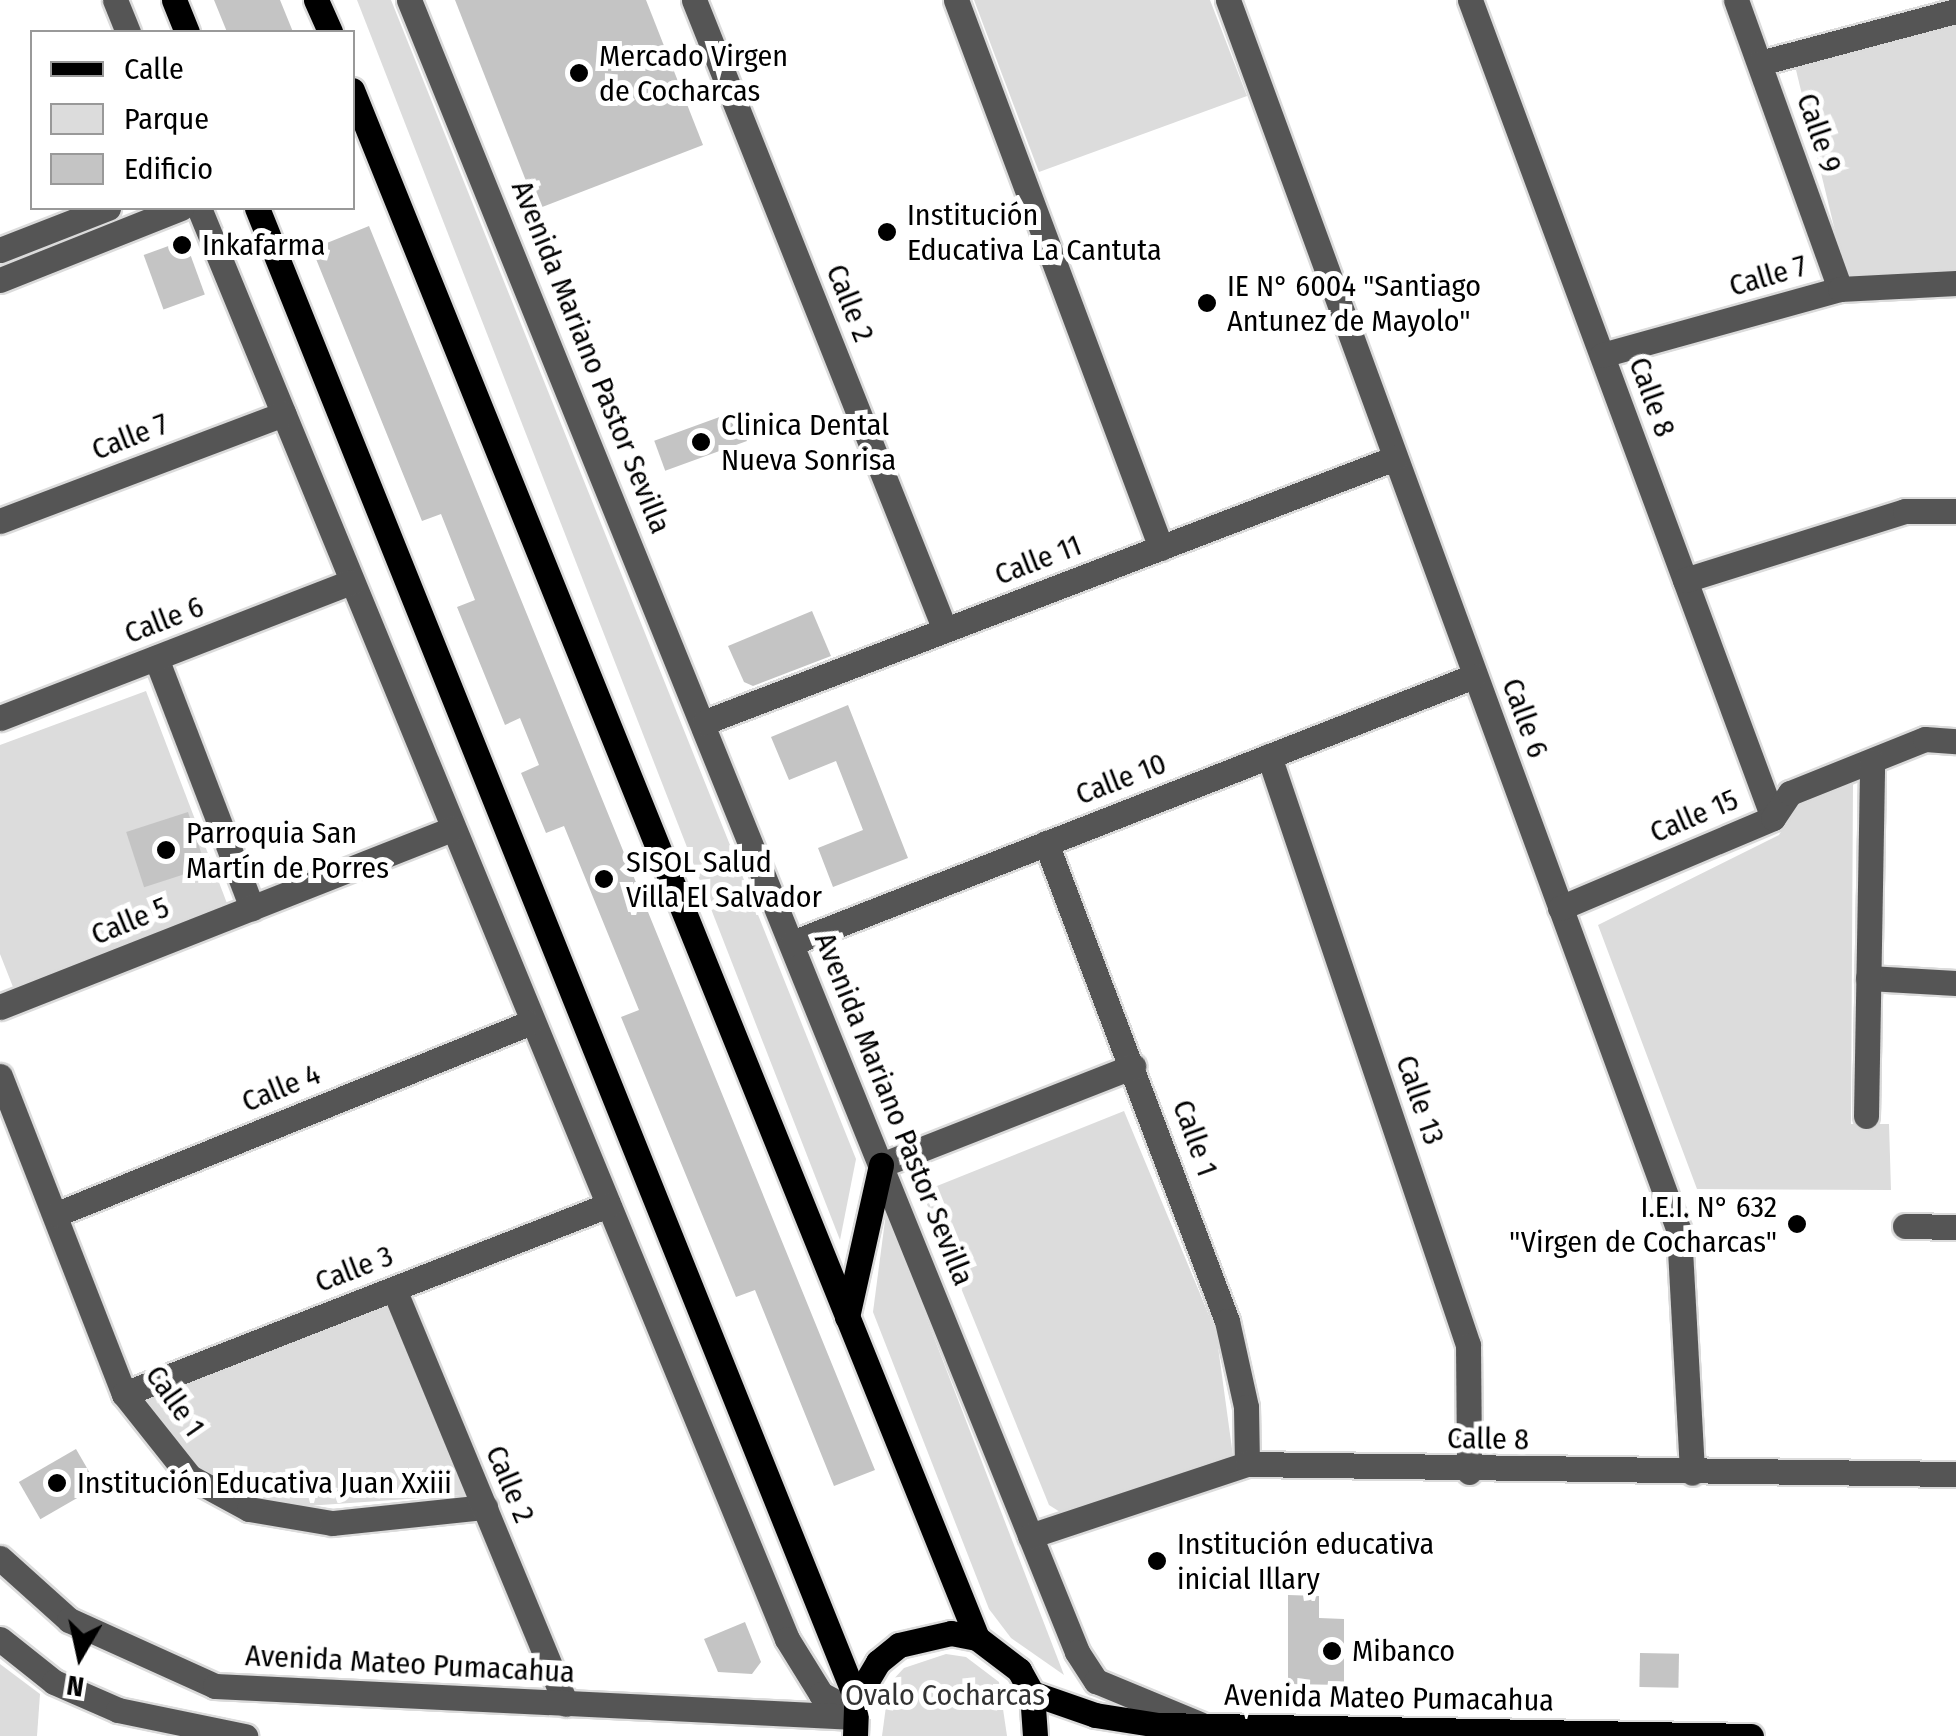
<!DOCTYPE html>
<meta charset="utf-8">
<style>
body{margin:0}
#map{position:relative;width:1956px;height:1736px;overflow:hidden;background:#fff;font-family:"Fira Sans Condensed",sans-serif}
div>[style]{position:absolute}
.green>*{inset:0;background:#dcdcdc}
.building>*{inset:0;background:#c4c4c4;transform-origin:0 0}
.roads{filter:drop-shadow(2px 0 #dbdbdb) drop-shadow(-2px 0 #dbdbdb) drop-shadow(0 2px #dbdbdb) drop-shadow(0 -2px #dbdbdb)}
.minor>*{height:25px;margin:-12.5px;padding:0 12.5px;transform-origin:12.5px;border-radius:12.5px;background:#555}
.major>*{height:25px;margin:-12.5px;padding:0 12.5px;transform-origin:12.5px;border-radius:12.5px;background:#000}
.dots>*{width:28px;height:28px;translate:-50% -50%;box-sizing:border-box;border:5px solid #fff;border-radius:50%}
span{translate:-50% -50%;white-space:nowrap;text-align:center;line-height:1.15;-webkit-text-stroke:10px #fff;paint-order:stroke}
.poi-label{font-size:30px;color:#000}
.left{translate:0 -50%;text-align:left}
.right{translate:-100% -50%;text-align:right}
.street-label{font-size:30px;color:#000}
.park-label{font-size:30px;color:#333}
.legend{position:absolute;left:30px;top:30px;width:325px;height:180px;box-sizing:border-box;background:#fff;border:2px solid #999;margin:0;padding:12px 18px;list-style:none;font-size:30px;color:#000}
.legend li{display:flex;align-items:center;gap:20px;height:50px}
.legend b{width:50px;border:2px solid #999}
.north{position:absolute;left:30px;top:1606px;width:100px;height:100px;-webkit-text-stroke:8px #fff;paint-order:stroke;rotate:189deg;font-size:28px;font-weight:700;line-height:40px;text-align:center;color:#000}
.north::after{content:'';display:block;margin:auto;width:35px;height:45px;background:#000;clip-path:polygon(50% 0,100% 100%,50% 72%,0 100%)}
</style>
<div id="map">
<div class="green">
<div style="clip-path:polygon(357px 0,391px 0,856px 1159px,840px 1240px)"></div>
<div style="clip-path:polygon(974px 0,1210px 0,1247px 96px,1039px 172px)"></div>
<div style="clip-path:polygon(1956px 19px,1956px 270px,1846px 276px,1796px 70px,1800px 60px)"></div>
<div style="clip-path:polygon(146px 691px,228px 906px,13px 987px,0 954px,0 745px)"></div>
<div style="clip-path:polygon(1853px 784px,1851px 1124px,1889px 1124px,1891px 1190px,1697px 1189px,1598px 925px,1779px 835px,1799px 798px)"></div>
<div style="clip-path:polygon(1124px 1111px,1216px 1332px,1233px 1456px,1060px 1512px,1049px 1505px,922px 1192px)"></div>
<div style="clip-path:polygon(886px 1213px,1064px 1675px,1011px 1638px,989px 1609px,873px 1312px)"></div>
<div style="clip-path:polygon(391px 1305px,466px 1495px,292px 1507px,204px 1471px,146px 1399px)"></div>
<div style="clip-path:polygon(946px 1654px,966px 1657px,999px 1682px,1007px 1736px,882px 1736px,889px 1684px,904px 1668px)"></div>
<div style="clip-path:polygon(0 1664px,40px 1694px,37px 1736px,0 1736px)"></div>
</div>
<div class="building">
<div style="clip-path:polygon(214px 0,280px 0,293px 32px,227px 32px)"></div>
<div style="clip-path:polygon(455px 0,646px 0,703px 145px,537px 209px)"></div>
<div style="clip-path:polygon(369px 226px,875px 1470px,834px 1486px,755px 1290px,736px 1297px,621px 1017px,639px 1010px,564px 826px,546px 833px,521px 773px,539px 765px,520px 718px,505px 725px,457px 607px,475px 600px,441px 514px,422px 521px,312px 249px)"></div>
<div style="left:185px;top:240px;width:58px;height:44px;rotate:70deg"></div>
<div style="left:736px;top:411px;width:32px;height:87px;rotate:70deg"></div>
<div style="clip-path:polygon(812px 611px,831px 656px,753px 686px,744px 682px,728px 646px)"></div>
<div style="clip-path:polygon(848px 705px,908px 858px,833px 887px,818px 848px,863px 830px,836px 761px,789px 780px,771px 737px)"></div>
<div style="left:188px;top:812px;width:58px;height:65px;rotate:72deg"></div>
<div style="left:76px;top:1449px;width:43px;height:66px;rotate:60deg"></div>
<div style="clip-path:polygon(1288px 1595px,1319px 1596px,1319px 1618px,1344px 1619px,1344px 1685px,1288px 1684px)"></div>
<div style="clip-path:polygon(745px 1622px,761px 1662px,752px 1674px,718px 1672px,704px 1639px)"></div>
<div style="left:1640px;top:1653px;width:39px;height:34px;rotate:1deg"></div>
</div>
<div class="roads">
<div class="minor">
<div style="left:115px;top:0;width:35px;rotate:68deg"></div>
<div style="left:409px;top:0;width:1782px;rotate:67.98deg"></div>
<div style="left:1077px;top:1652px;width:35px;rotate:57deg"></div>
<div style="left:1096px;top:1681px;width:113px;rotate:22.5deg"></div>
<div style="left:694px;top:0;width:678px;rotate:68.28deg"></div>
<div style="left:956px;top:0;width:585px;rotate:69.49deg"></div>
<div style="left:1228px;top:0;width:1311px;rotate:69.88deg"></div>
<div style="left:1679px;top:1231px;width:242px;rotate:86.9deg"></div>
<div style="left:1470px;top:0;width:872px;rotate:69.67deg"></div>
<div style="left:1736px;top:0;width:307px;rotate:70.2deg"></div>
<div style="left:1760px;top:63px;width:203px;rotate:-14.9deg"></div>
<div style="left:199px;top:208px;width:1547px;rotate:67.66deg"></div>
<div style="left:787px;top:1639px;width:65px;rotate:58.3deg"></div>
<div style="left:821px;top:1694px;width:38px;rotate:28deg"></div>
<div style="left:0;top:250px;width:116px;rotate:-21.3deg"></div>
<div style="left:0;top:280px;width:195px;rotate:-21.7deg"></div>
<div style="left:1602px;top:355px;width:247px;rotate:-15.5deg"></div>
<div style="left:1840px;top:289px;width:116px;rotate:-3deg"></div>
<div style="left:0;top:521px;width:303px;rotate:-20.7deg"></div>
<div style="left:1685px;top:580px;width:231px;rotate:-17.4deg"></div>
<div style="left:1905px;top:511px;width:51px"></div>
<div style="left:156px;top:658px;width:268px;rotate:69deg"></div>
<div style="left:0;top:718px;width:376px;rotate:-21.2deg"></div>
<div style="left:705px;top:722px;width:739px;rotate:-20.94deg"></div>
<div style="left:1269px;top:756px;width:622px;rotate:71.33deg"></div>
<div style="left:1468px;top:1345px;width:127px;rotate:89.5deg"></div>
<div style="left:1046px;top:843px;width:511px;rotate:69.26deg"></div>
<div style="left:1227px;top:1321px;width:88px;rotate:77.5deg"></div>
<div style="left:1246px;top:1407px;width:57px;rotate:89deg"></div>
<div style="left:1560px;top:908px;width:231px;rotate:-22.9deg"></div>
<div style="left:1773px;top:818px;width:30px;rotate:-56deg"></div>
<div style="left:1790px;top:793px;width:145px;rotate:-21.8deg"></div>
<div style="left:1925px;top:739px;width:31px;rotate:4deg"></div>
<div style="left:792px;top:943px;width:732px;rotate:-21.38deg"></div>
<div style="left:1868px;top:978px;width:88px;rotate:3.3deg"></div>
<div style="left:0;top:1007px;width:485px;rotate:-21.5deg"></div>
<div style="left:0;top:1076px;width:341px;rotate:68.7deg"></div>
<div style="left:124px;top:1394px;width:106px;rotate:51.5deg"></div>
<div style="left:190px;top:1477px;width:67px;rotate:28.5deg"></div>
<div style="left:249px;top:1509px;width:84px;rotate:9.6deg"></div>
<div style="left:332px;top:1523px;width:154px;rotate:-6deg"></div>
<div style="left:1866px;top:1116px;width:355px;rotate:-89deg"></div>
<div style="left:881px;top:1165px;width:271px;rotate:-21.4deg"></div>
<div style="left:57px;top:1214px;width:509px;rotate:-22.03deg"></div>
<div style="left:1905px;top:1226px;width:51px;rotate:1.1deg"></div>
<div style="left:394px;top:1289px;width:449px;rotate:67.5deg"></div>
<div style="left:124px;top:1394px;width:520px;rotate:-21.33deg"></div>
<div style="left:1030px;top:1536px;width:229px;rotate:-18.4deg"></div>
<div style="left:1247px;top:1464px;width:709px;rotate:0.81deg"></div>
<div style="left:0;top:1558px;width:93px;rotate:41.9deg"></div>
<div style="left:69px;top:1620px;width:160px;rotate:24.3deg"></div>
<div style="left:215px;top:1686px;width:641px;rotate:2.77deg"></div>
<div style="left:0;top:1639px;width:69px;rotate:38.5deg"></div>
<div style="left:54px;top:1682px;width:70px;rotate:23.6deg"></div>
<div style="left:118px;top:1710px;width:130px;rotate:11.6deg"></div>
</div>
<div class="major">
<div style="left:174px;top:0;width:35px;rotate:68deg"></div>
<div style="left:316px;top:0;width:35px;rotate:66deg"></div>
<div style="left:352px;top:90px;width:1669px;rotate:68.01deg"></div>
<div style="left:257px;top:208px;width:1607px;rotate:68.11deg"></div>
<div style="left:847px;top:1317px;width:156px;rotate:-77.4deg"></div>
<div style="left:1032px;top:1693px;width:67px;rotate:19.2deg"></div>
<div style="left:1095px;top:1715px;width:64px;rotate:9deg"></div>
<div style="left:1158px;top:1725px;width:593px;rotate:1.06deg"></div>
<div style="left:855px;top:1736px;width:37px;rotate:-88deg"></div>
<div style="left:856px;top:1699px;width:43px;rotate:-59.3deg"></div>
<div style="left:878px;top:1662px;width:27px;rotate:-39deg"></div>
<div style="left:899px;top:1645px;width:53px;rotate:-13deg"></div>
<div style="left:951px;top:1633px;width:26px;rotate:11deg"></div>
<div style="left:977px;top:1638px;width:53px;rotate:37.3deg"></div>
<div style="left:1019px;top:1670px;width:26px;rotate:61deg"></div>
<div style="left:1032px;top:1693px;width:43px;rotate:86deg"></div>
</div>
</div>
<div class="dots">
<div style="left:579px;top:73px;background:#000"></div>
<div style="left:887px;top:232px;background:#000"></div>
<div style="left:182px;top:245px;background:#000"></div>
<div style="left:1207px;top:303px;background:#000"></div>
<div style="left:701px;top:442px;background:#000"></div>
<div style="left:166px;top:850px;background:#000"></div>
<div style="left:604px;top:879px;background:#000"></div>
<div style="left:1797px;top:1224px;background:#000"></div>
<div style="left:57px;top:1483px;background:#000"></div>
<div style="left:1157px;top:1561px;background:#000"></div>
<div style="left:1332px;top:1651px;background:#000"></div>
</div>
<div class="poi-label">
<span class="left" style="left:599px;top:73px">Mercado Virgen<br>de Cocharcas</span>
<span class="left" style="left:907px;top:232px">Institución<br>Educativa La Cantuta</span>
<span class="left" style="left:202px;top:245px">Inkafarma</span>
<span class="left" style="left:1227px;top:303px">IE N° 6004 "Santiago<br>Antunez de Mayolo"</span>
<span class="left" style="left:721px;top:442px">Clinica Dental<br>Nueva Sonrisa</span>
<span class="left" style="left:186px;top:850px">Parroquia San<br>Martín de Porres</span>
<span class="left" style="left:626px;top:879px">SISOL Salud<br>Villa El Salvador</span>
<span class="right" style="left:1777px;top:1224px">I.E.I. N° 632<br>"Virgen de Cocharcas"</span>
<span class="left" style="left:77px;top:1483px">Institución Educativa Juan Xxiii</span>
<span class="left" style="left:1177px;top:1561px">Institución educativa<br>inicial Illary</span>
<span class="left" style="left:1352px;top:1651px">Mibanco</span>
</div>
<div class="street-label">
<span style="left:1819px;top:133px;rotate:71deg">Calle 9</span>
<span style="left:1768px;top:276px;rotate:-16deg">Calle 7</span>
<span style="left:850px;top:303px;rotate:68deg">Calle 2</span>
<span style="left:591px;top:357px;rotate:68deg">Avenida Mariano Pastor Sevilla</span>
<span style="left:1652px;top:397px;rotate:70deg">Calle 8</span>
<span style="left:130px;top:437px;rotate:-21deg">Calle 7</span>
<span style="left:1038px;top:560px;rotate:-21deg">Calle 11</span>
<span style="left:164px;top:620px;rotate:-21deg">Calle 6</span>
<span style="left:1525px;top:718px;rotate:70deg">Calle 6</span>
<span style="left:1121px;top:779px;rotate:-21deg">Calle 10</span>
<span style="left:1694px;top:816px;rotate:-23deg">Calle 15</span>
<span style="left:130px;top:921px;rotate:-22deg">Calle 5</span>
<span style="left:281px;top:1088px;rotate:-22deg">Calle 4</span>
<span style="left:1420px;top:1100px;rotate:71deg">Calle 13</span>
<span style="left:894px;top:1109px;rotate:68deg">Avenida Mariano Pastor Sevilla</span>
<span style="left:1195px;top:1138px;rotate:70deg">Calle 1</span>
<span style="left:354px;top:1269px;rotate:-21deg">Calle 3</span>
<span style="left:175px;top:1401px;rotate:55deg">Calle 1</span>
<span style="left:1488px;top:1439px;rotate:1deg">Calle 8</span>
<span style="left:510px;top:1484px;rotate:67deg">Calle 2</span>
<span style="left:410px;top:1664px;rotate:3deg">Avenida Mateo Pumacahua</span>
<span style="left:1389px;top:1698px;rotate:1deg">Avenida Mateo Pumacahua</span>
</div>
<div class="park-label">
<span style="left:945px;top:1695px">Ovalo Cocharcas</span>
</div>
<ul class="legend">
<li><b style="height:12px;background:#000"></b>Calle</li>
<li><b style="height:28px;background:#dcdcdc"></b>Parque</li>
<li><b style="height:28px;background:#c4c4c4"></b>Edificio</li>
</ul>
<div class="north">N</div>
</div>
